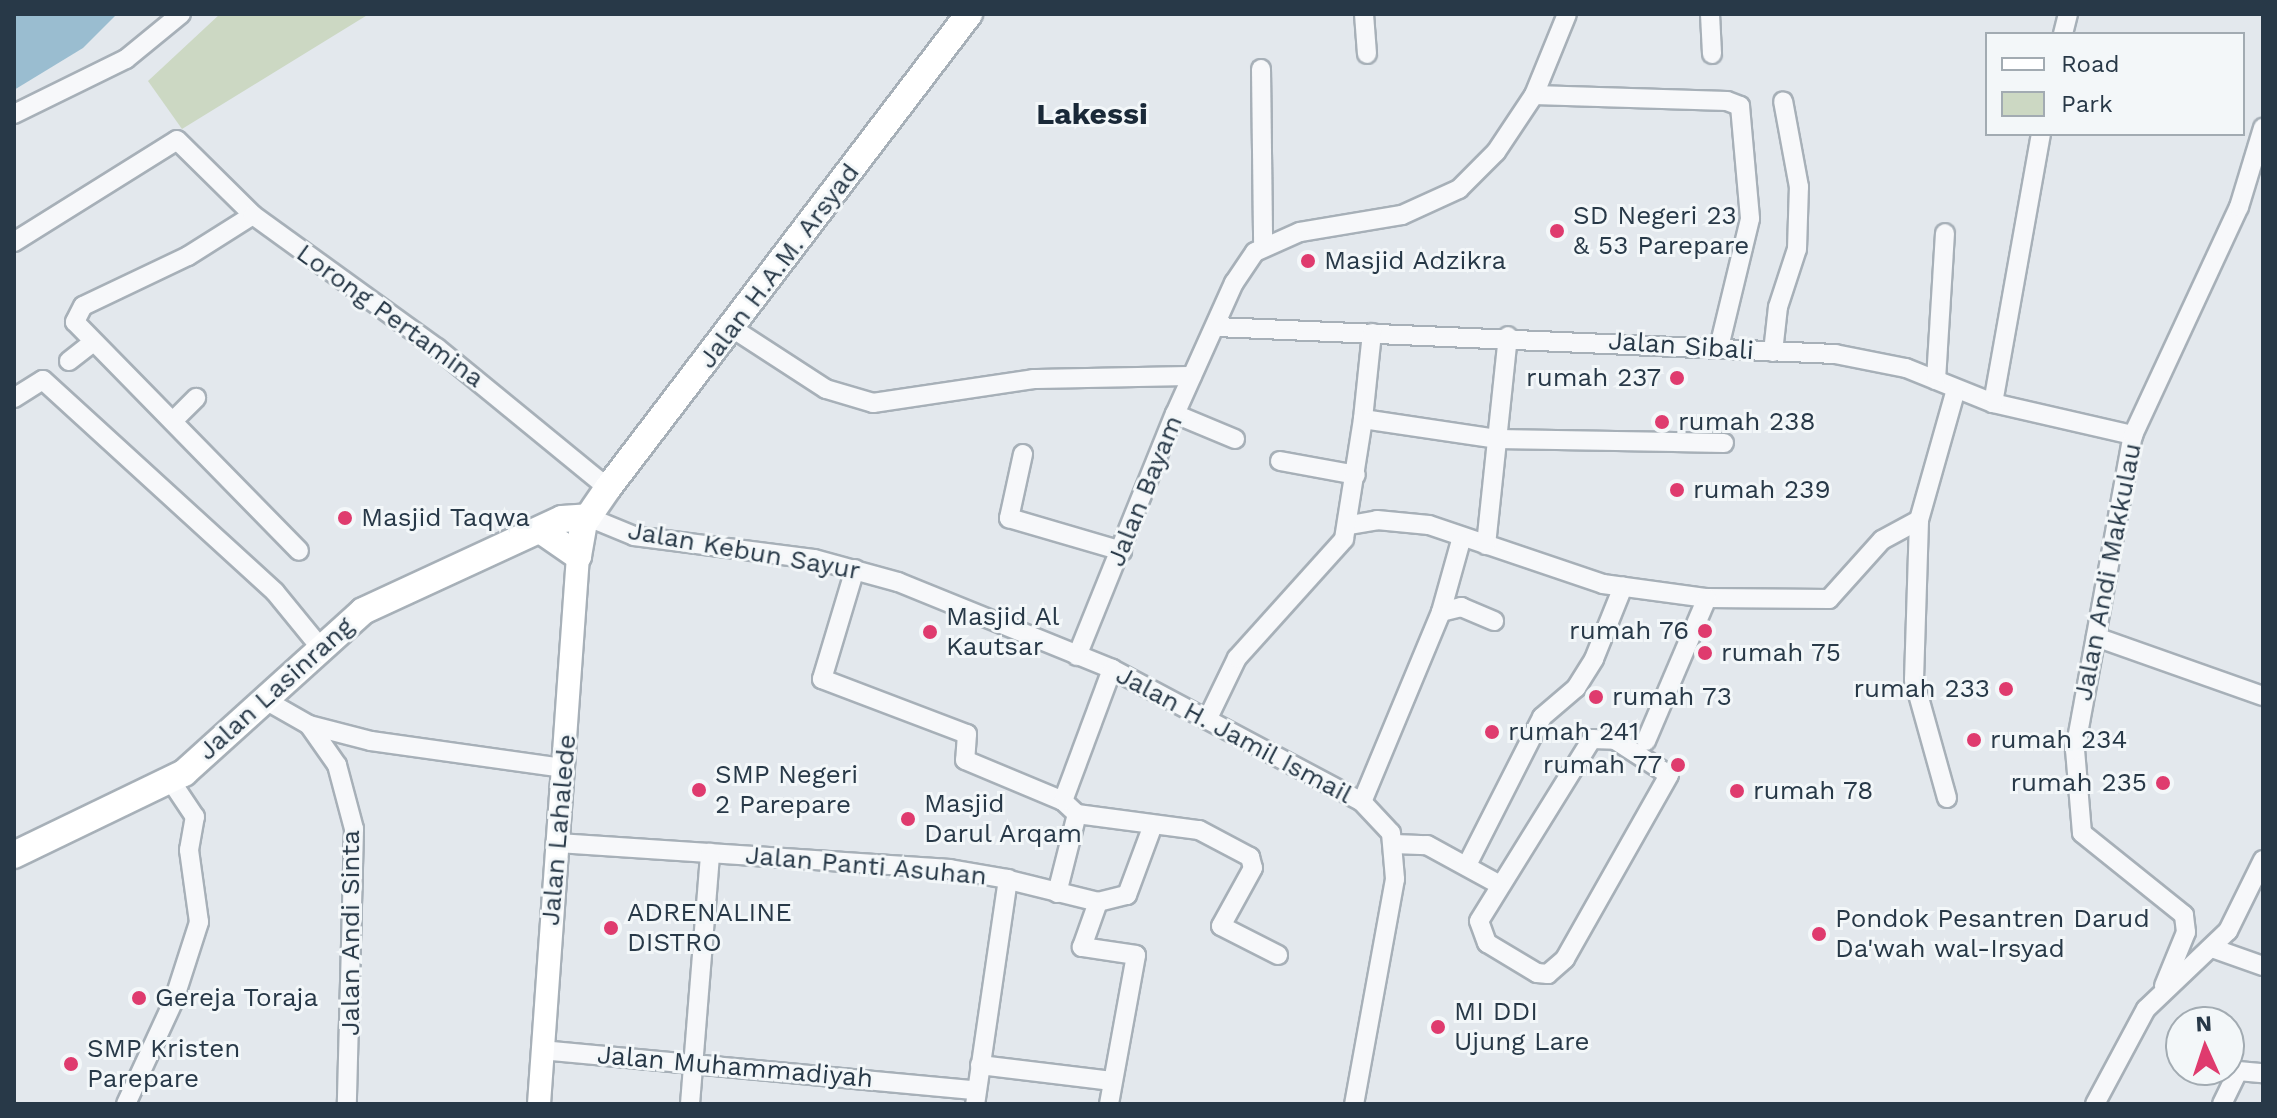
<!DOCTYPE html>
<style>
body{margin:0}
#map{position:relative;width:2277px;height:1118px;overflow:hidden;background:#e3e8ed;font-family:"Work Sans",sans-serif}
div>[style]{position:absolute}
.green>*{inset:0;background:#ccd8c3}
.water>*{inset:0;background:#9abdd0}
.roads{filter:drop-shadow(2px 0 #a7b0b8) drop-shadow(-2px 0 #a7b0b8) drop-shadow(0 2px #a7b0b8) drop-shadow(0 -2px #a7b0b8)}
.minor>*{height:18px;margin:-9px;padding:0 9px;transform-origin:9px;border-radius:9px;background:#f7f8fa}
.major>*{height:22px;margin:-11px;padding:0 11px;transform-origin:11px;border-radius:11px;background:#fff}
.highway>*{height:26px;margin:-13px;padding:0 13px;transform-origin:13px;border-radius:13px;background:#fff}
.dots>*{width:22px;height:22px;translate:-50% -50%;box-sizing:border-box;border:4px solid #f3f7f9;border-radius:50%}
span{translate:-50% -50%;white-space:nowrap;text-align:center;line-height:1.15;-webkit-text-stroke:6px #f3f7f9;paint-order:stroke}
.poi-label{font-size:26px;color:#283948}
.left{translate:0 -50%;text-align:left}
.right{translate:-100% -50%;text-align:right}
.street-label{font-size:26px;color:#283948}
.quarter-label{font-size:30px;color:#1a2938;font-weight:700}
.frame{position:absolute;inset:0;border:16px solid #283948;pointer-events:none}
.legend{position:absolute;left:1985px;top:32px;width:260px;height:104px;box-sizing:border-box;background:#f3f7f9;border:2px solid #a2abb2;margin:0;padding:10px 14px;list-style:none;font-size:24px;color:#283948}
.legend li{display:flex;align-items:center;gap:16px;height:40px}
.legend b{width:40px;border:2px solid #a2abb2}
.north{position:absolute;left:2165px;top:1006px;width:80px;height:80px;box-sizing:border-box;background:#f3f7f9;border:2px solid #a2abb2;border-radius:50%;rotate:357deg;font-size:22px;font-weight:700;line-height:32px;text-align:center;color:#283948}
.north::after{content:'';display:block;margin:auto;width:28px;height:36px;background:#df3b6e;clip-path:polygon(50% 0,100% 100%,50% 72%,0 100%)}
</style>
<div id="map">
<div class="green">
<div style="clip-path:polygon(220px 14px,369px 14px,182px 129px,148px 81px)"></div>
</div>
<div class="water">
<div style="clip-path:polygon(14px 14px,117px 14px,83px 48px,14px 90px)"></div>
</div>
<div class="roads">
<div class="minor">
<div style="left:1364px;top:14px;width:40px;rotate:85.7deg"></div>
<div style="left:1710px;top:14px;width:40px;rotate:87.1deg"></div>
<div style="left:2063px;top:34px;width:21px;rotate:-76deg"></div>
<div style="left:1261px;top:69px;width:176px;rotate:89.3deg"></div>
<div style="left:1534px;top:95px;width:193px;rotate:1.8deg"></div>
<div style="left:1727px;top:101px;width:14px;rotate:21deg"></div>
<div style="left:1740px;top:106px;width:113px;rotate:84.9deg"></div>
<div style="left:1750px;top:219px;width:132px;rotate:103.6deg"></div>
<div style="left:14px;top:114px;width:125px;rotate:-26.2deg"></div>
<div style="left:126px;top:59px;width:71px;rotate:-39.3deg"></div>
<div style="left:253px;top:215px;width:77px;rotate:147.8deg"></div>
<div style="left:188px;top:256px;width:116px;rotate:154.5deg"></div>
<div style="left:83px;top:306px;width:18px;rotate:117deg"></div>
<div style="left:75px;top:322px;width:320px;rotate:45.6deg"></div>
<div style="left:14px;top:242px;width:192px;rotate:-32deg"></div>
<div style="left:177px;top:140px;width:107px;rotate:44.6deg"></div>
<div style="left:253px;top:215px;width:227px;rotate:35.9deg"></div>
<div style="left:437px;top:348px;width:221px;rotate:39.3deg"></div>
<div style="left:1217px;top:327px;width:619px;rotate:2.5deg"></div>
<div style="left:1835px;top:354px;width:72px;rotate:11.2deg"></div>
<div style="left:1906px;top:368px;width:94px;rotate:21.9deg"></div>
<div style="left:1993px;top:403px;width:144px;rotate:12.9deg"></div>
<div style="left:732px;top:328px;width:112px;rotate:33deg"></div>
<div style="left:826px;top:389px;width:49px;rotate:16.6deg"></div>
<div style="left:873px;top:403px;width:162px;rotate:-8.5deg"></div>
<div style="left:1033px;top:379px;width:159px;rotate:-1.1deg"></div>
<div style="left:1372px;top:333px;width:86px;rotate:96deg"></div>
<div style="left:1363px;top:419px;width:135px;rotate:8.5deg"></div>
<div style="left:1497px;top:439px;width:227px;rotate:1deg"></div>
<div style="left:1773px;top:352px;width:45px;rotate:-83.7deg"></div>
<div style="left:1778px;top:307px;width:61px;rotate:-71.9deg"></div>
<div style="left:1797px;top:249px;width:62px;rotate:-88.2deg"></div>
<div style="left:1799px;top:187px;width:87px;rotate:-100.5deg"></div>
<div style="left:69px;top:361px;width:29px;rotate:-38deg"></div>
<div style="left:1936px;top:380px;width:147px;rotate:-86.5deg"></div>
<div style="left:14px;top:398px;width:34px;rotate:-32deg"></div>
<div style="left:43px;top:380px;width:314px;rotate:42.4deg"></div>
<div style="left:275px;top:592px;width:71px;rotate:50.7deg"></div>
<div style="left:1993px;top:403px;width:273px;rotate:-79.9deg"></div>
<div style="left:1175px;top:414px;width:65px;rotate:22.6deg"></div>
<div style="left:175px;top:419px;width:30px;rotate:-45deg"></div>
<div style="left:1023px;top:454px;width:66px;rotate:102.3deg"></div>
<div style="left:1009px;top:518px;width:118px;rotate:16.3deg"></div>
<div style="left:1280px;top:461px;width:77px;rotate:10.4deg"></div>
<div style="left:588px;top:517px;width:50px;rotate:22.4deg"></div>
<div style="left:634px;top:536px;width:181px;rotate:7.3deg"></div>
<div style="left:814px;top:559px;width:87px;rotate:15.3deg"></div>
<div style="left:898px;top:582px;width:231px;rotate:22.1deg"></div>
<div style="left:1112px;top:669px;width:283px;rotate:28deg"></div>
<div style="left:1362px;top:802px;width:42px;rotate:46.9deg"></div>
<div style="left:1391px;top:833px;width:46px;rotate:85deg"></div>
<div style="left:1395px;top:879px;width:229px;rotate:100.3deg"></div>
<div style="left:1350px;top:525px;width:27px;rotate:-10deg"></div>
<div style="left:1377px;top:520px;width:52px;rotate:5.5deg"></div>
<div style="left:1429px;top:525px;width:184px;rotate:18.7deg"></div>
<div style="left:1603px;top:584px;width:105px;rotate:7.7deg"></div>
<div style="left:1707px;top:598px;width:122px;rotate:0.5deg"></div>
<div style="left:1829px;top:599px;width:79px;rotate:-48.1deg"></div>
<div style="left:1882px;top:540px;width:42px;rotate:-28.4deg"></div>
<div style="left:1486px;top:545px;width:210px;rotate:-84deg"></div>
<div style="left:855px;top:569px;width:115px;rotate:106.7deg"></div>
<div style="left:822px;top:679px;width:155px;rotate:20.8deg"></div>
<div style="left:967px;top:734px;width:26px;rotate:94deg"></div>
<div style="left:965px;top:760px;width:106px;rotate:22.7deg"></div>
<div style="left:1063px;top:801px;width:19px;rotate:43deg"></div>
<div style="left:1077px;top:814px;width:123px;rotate:7.5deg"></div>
<div style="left:1199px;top:830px;width:58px;rotate:27.9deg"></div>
<div style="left:1250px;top:857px;width:11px;rotate:75deg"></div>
<div style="left:1253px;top:868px;width:66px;rotate:118.9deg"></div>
<div style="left:1221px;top:926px;width:64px;rotate:27deg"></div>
<div style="left:1441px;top:612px;width:78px;rotate:-74.4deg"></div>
<div style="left:2096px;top:637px;width:177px;rotate:19.5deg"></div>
<div style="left:1077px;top:656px;width:261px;rotate:-68deg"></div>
<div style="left:1175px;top:414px;width:144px;rotate:-65.8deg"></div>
<div style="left:1234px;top:283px;width:37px;rotate:-56deg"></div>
<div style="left:1255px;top:252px;width:49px;rotate:-24deg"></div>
<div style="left:1300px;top:232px;width:103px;rotate:-9.5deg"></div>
<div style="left:1402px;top:215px;width:63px;rotate:-24.5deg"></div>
<div style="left:1459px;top:189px;width:52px;rotate:-45deg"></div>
<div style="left:1496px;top:152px;width:69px;rotate:-56.3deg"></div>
<div style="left:1534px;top:95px;width:87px;rotate:-67.8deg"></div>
<div style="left:267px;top:701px;width:48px;rotate:29.7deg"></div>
<div style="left:309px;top:725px;width:64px;rotate:14.5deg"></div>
<div style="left:371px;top:741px;width:195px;rotate:8deg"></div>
<div style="left:1207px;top:720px;width:69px;rotate:-64.2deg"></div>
<div style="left:1237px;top:658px;width:160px;rotate:-48deg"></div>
<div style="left:1344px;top:539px;width:121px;rotate:-81deg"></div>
<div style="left:309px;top:725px;width:49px;rotate:55deg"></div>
<div style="left:337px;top:765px;width:66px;rotate:75.1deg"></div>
<div style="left:354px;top:829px;width:275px;rotate:91.5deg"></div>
<div style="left:1592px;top:739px;width:23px;rotate:2deg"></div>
<div style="left:1615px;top:740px;width:64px;rotate:32.9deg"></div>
<div style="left:1669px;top:775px;width:211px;rotate:119.5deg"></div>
<div style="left:1565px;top:959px;width:23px;rotate:139deg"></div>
<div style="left:1548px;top:974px;width:11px;rotate:-175deg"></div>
<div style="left:1537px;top:973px;width:58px;rotate:-149deg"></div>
<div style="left:1487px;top:943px;width:23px;rotate:-110deg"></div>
<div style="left:1479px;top:921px;width:214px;rotate:-58.2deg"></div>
<div style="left:1646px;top:741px;width:155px;rotate:-66.9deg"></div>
<div style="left:1947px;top:798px;width:123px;rotate:-105.6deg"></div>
<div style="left:1914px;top:680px;width:160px;rotate:-88.2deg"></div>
<div style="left:1919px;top:520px;width:136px;rotate:-74.2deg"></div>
<div style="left:1063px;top:801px;width:141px;rotate:-69.6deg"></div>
<div style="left:1362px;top:802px;width:206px;rotate:-67.4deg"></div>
<div style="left:1441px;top:612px;width:21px;rotate:-14deg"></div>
<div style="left:1461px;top:607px;width:36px;rotate:23deg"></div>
<div style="left:558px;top:843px;width:393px;rotate:3.8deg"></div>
<div style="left:950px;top:869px;width:59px;rotate:9.8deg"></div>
<div style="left:1008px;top:879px;width:227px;rotate:98.3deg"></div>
<div style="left:1394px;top:844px;width:33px;rotate:2deg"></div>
<div style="left:1427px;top:845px;width:83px;rotate:28.7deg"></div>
<div style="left:1467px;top:865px;width:166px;rotate:-63.1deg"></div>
<div style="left:1542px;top:717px;width:45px;rotate:-40.5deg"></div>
<div style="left:1576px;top:688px;width:34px;rotate:-58deg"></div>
<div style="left:1594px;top:659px;width:78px;rotate:-68.1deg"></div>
<div style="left:1009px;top:880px;width:92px;rotate:13.9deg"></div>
<div style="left:1057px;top:893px;width:81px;rotate:-75.8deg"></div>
<div style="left:2212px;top:948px;width:54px;rotate:19.4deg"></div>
<div style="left:2164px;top:986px;width:58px;rotate:-67.8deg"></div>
<div style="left:2186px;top:932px;width:17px;rotate:-97deg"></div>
<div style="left:2184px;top:915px;width:131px;rotate:-141.2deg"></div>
<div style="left:2082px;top:833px;width:83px;rotate:-94.8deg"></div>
<div style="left:2075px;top:750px;width:320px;rotate:-79.6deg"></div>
<div style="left:2133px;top:435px;width:251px;rotate:-65.1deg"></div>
<div style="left:2239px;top:207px;width:83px;rotate:-73.1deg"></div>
<div style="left:541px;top:1050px;width:437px;rotate:5.3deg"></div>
<div style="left:980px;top:1065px;width:133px;rotate:6.9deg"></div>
<div style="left:126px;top:1104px;width:115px;rotate:-65.2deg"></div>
<div style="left:174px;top:1000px;width:82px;rotate:-72.2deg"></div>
<div style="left:199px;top:922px;width:73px;rotate:-97.9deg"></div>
<div style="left:189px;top:850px;width:34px;rotate:-80deg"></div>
<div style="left:195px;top:817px;width:43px;rotate:-123.7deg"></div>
<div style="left:690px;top:1104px;width:252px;rotate:-85.4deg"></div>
<div style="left:1109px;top:1104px;width:151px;rotate:-79.7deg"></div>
<div style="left:1136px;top:955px;width:55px;rotate:-171.6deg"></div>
<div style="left:1082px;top:947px;width:48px;rotate:-70.4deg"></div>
<div style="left:1098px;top:902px;width:30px;rotate:-14deg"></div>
<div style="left:1127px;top:895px;width:75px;rotate:-69.6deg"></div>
<div style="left:2095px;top:1104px;width:108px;rotate:-61.8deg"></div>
<div style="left:2146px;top:1009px;width:113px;rotate:-43.6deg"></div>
<div style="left:2228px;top:931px;width:79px;rotate:-63.8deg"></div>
<div style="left:2222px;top:1104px;width:37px;rotate:-64deg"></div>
<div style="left:2238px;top:1071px;width:25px;rotate:5deg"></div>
</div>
<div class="major">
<div style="left:539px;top:1104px;width:549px;rotate:-85.93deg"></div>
</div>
<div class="highway">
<div style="left:542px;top:531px;width:44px;rotate:34.8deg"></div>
<div style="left:578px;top:556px;width:34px;rotate:-80deg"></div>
<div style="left:584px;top:523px;width:42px;rotate:-55.6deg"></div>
<div style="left:608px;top:488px;width:596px;rotate:-52.71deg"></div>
<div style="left:14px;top:855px;width:189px;rotate:-25.8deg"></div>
<div style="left:184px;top:773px;width:241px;rotate:-42.1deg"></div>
<div style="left:363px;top:611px;width:219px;rotate:-24.8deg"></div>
<div style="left:562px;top:519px;width:26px;rotate:-4deg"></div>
</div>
</div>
<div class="dots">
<div style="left:1557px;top:231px;background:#df3b6e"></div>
<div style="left:1308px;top:261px;background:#df3b6e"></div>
<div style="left:1677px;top:378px;background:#df3b6e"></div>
<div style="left:1662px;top:422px;background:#df3b6e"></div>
<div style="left:1677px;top:490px;background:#df3b6e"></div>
<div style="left:345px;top:518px;background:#df3b6e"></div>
<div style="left:1705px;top:631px;background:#df3b6e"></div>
<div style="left:930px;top:632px;background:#df3b6e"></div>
<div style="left:1705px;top:653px;background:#df3b6e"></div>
<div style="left:2006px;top:689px;background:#df3b6e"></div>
<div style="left:1596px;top:697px;background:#df3b6e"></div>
<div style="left:1492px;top:732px;background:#df3b6e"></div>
<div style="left:1974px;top:740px;background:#df3b6e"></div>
<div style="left:1678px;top:765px;background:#df3b6e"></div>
<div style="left:2163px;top:783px;background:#df3b6e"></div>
<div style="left:699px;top:790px;background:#df3b6e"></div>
<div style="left:1737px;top:791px;background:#df3b6e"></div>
<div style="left:908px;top:819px;background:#df3b6e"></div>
<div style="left:611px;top:928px;background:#df3b6e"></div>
<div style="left:1819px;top:934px;background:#df3b6e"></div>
<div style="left:139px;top:998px;background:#df3b6e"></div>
<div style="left:1438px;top:1027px;background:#df3b6e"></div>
<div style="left:71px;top:1064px;background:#df3b6e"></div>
</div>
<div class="poi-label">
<span class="left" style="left:1573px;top:231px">SD Negeri 23<br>&amp; 53 Parepare</span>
<span class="left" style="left:1324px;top:261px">Masjid Adzikra</span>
<span class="right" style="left:1661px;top:378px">rumah 237</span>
<span class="left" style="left:1678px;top:422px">rumah 238</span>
<span class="left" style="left:1693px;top:490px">rumah 239</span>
<span class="left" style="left:361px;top:518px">Masjid Taqwa</span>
<span class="left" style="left:946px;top:632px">Masjid Al<br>Kautsar</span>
<span class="right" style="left:1689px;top:631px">rumah 76</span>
<span class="left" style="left:1721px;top:653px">rumah 75</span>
<span class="right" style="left:1990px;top:689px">rumah 233</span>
<span class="left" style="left:1612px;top:697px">rumah 73</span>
<span class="left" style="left:1508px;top:732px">rumah 241</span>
<span class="left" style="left:1990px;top:740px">rumah 234</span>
<span class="right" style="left:1662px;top:765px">rumah 77</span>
<span class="left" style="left:715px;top:790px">SMP Negeri<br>2 Parepare</span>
<span class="right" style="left:2147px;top:783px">rumah 235</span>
<span class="left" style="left:1753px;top:791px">rumah 78</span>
<span class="left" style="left:924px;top:819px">Masjid<br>Darul Arqam</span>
<span class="left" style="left:627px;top:928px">ADRENALINE<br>DISTRO</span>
<span class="left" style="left:1835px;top:934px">Pondok Pesantren Darud<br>Da'wah wal-Irsyad</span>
<span class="left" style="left:155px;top:998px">Gereja Toraja</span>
<span class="left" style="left:1454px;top:1027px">MI DDI<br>Ujung Lare</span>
<span class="left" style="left:87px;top:1064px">SMP Kristen<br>Parepare</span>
</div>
<div class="street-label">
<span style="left:779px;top:266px;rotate:-53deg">Jalan H.A.M. Arsyad</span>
<span style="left:390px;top:316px;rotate:36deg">Lorong Pertamina</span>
<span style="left:1681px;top:346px;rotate:4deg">Jalan Sibali</span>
<span style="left:1145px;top:491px;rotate:-68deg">Jalan Bayam</span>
<span style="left:744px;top:551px;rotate:10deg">Jalan Kebun Sayur</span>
<span style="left:2108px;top:572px;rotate:-79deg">Jalan Andi Makkulau</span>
<span style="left:276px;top:689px;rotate:-42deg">Jalan Lasinrang</span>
<span style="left:1234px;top:735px;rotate:28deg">Jalan H. Jamil Ismail</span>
<span style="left:559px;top:830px;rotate:-85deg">Jalan Lahalede</span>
<span style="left:866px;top:866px;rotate:5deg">Jalan Panti Asuhan</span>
<span style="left:351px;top:933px;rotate:-90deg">Jalan Andi Sinta</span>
<span style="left:735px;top:1067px;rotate:5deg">Jalan Muhammadiyah</span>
</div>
<div class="quarter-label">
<span style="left:1092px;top:114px">Lakessi</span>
</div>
<div class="frame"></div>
<ul class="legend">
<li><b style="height:10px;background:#fff"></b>Road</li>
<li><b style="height:22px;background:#ccd8c3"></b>Park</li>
</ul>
<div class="north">N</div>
</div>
